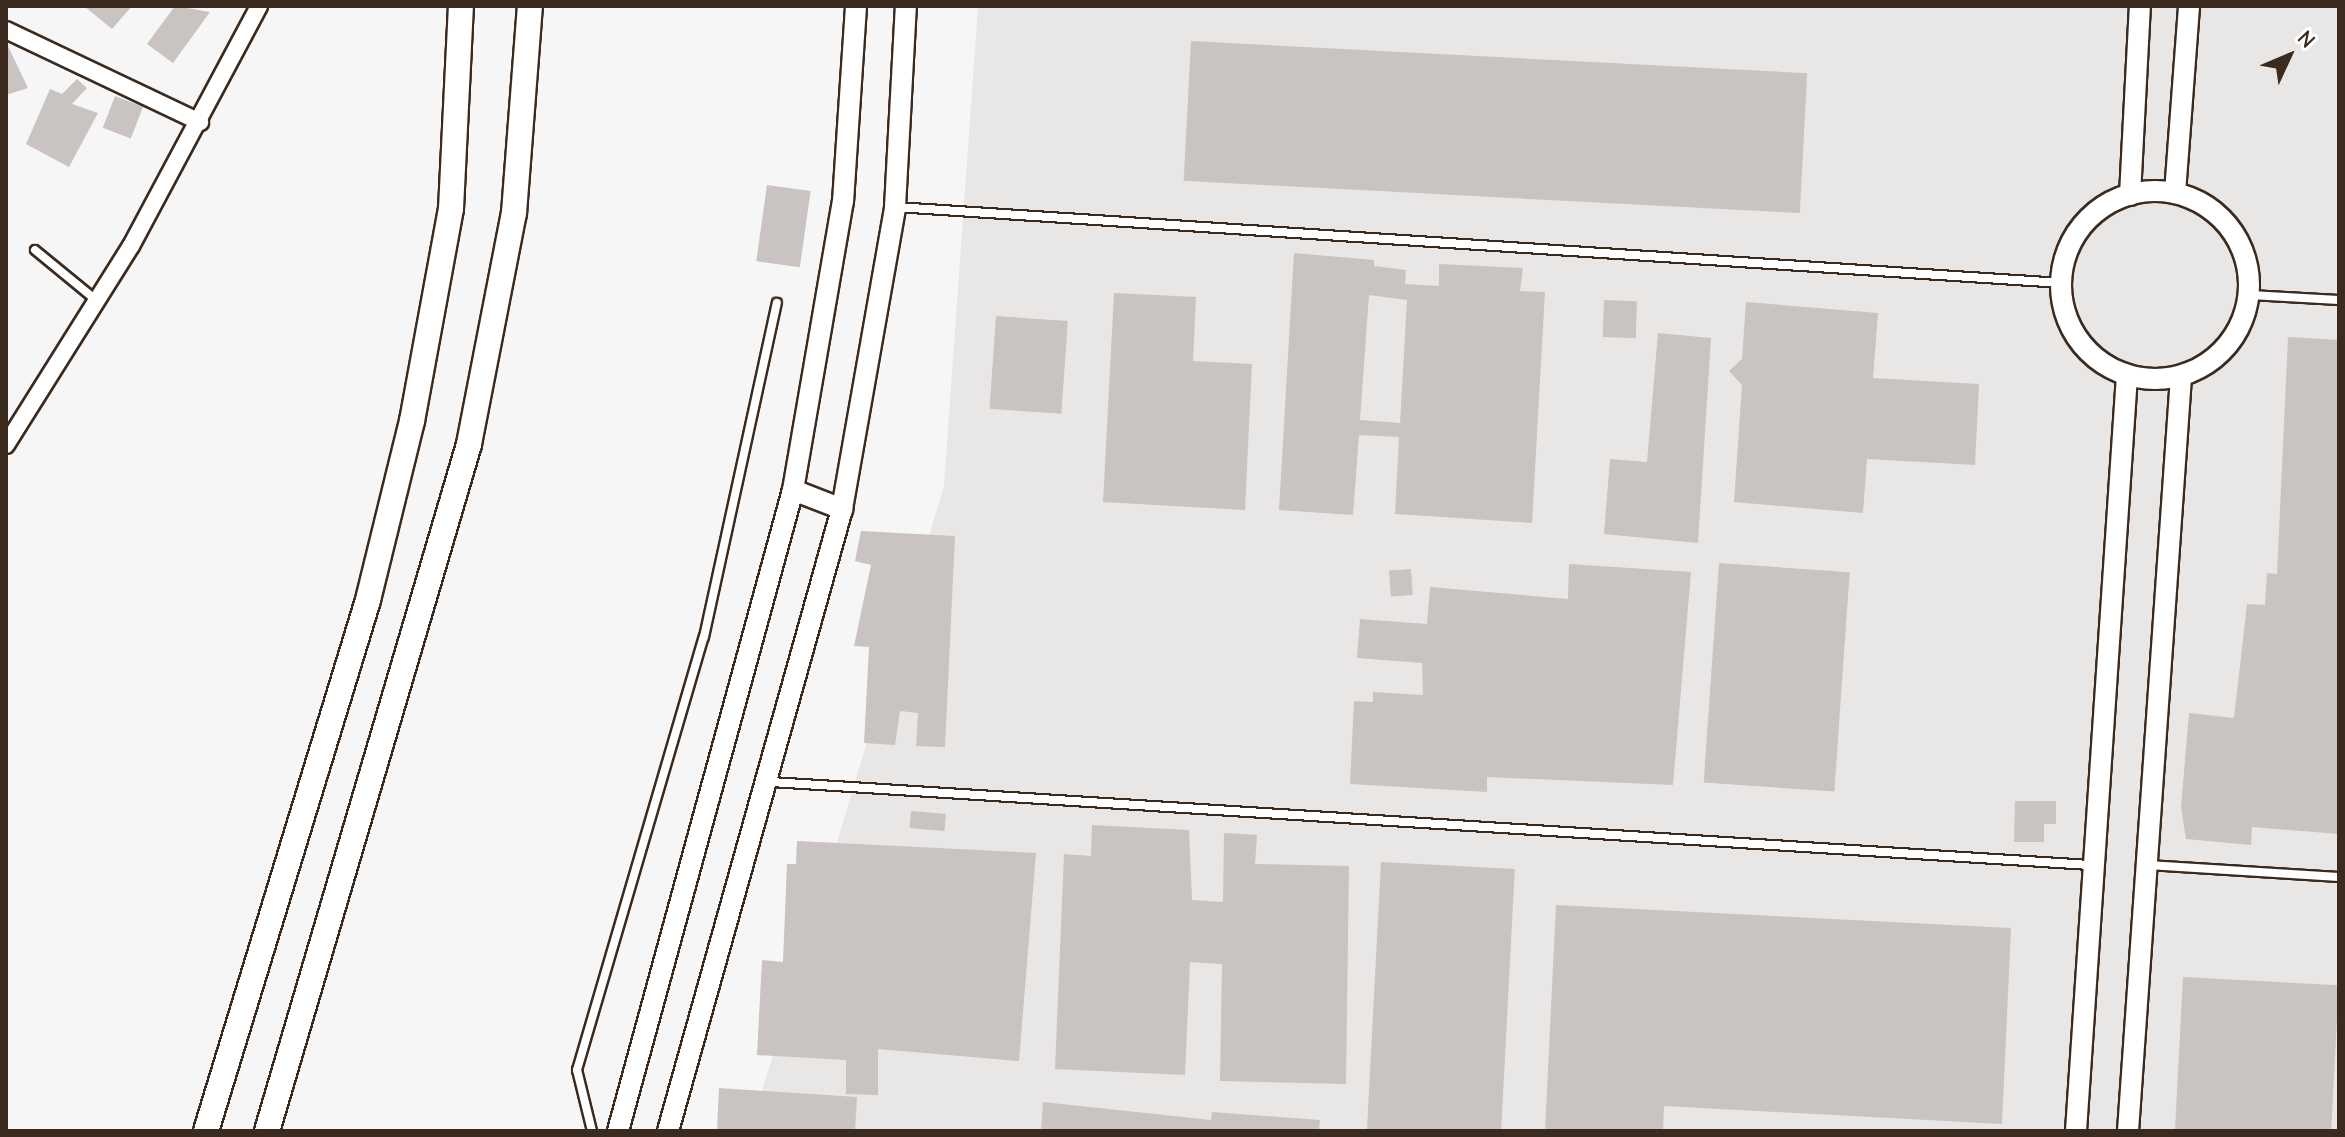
<!DOCTYPE html>
<style>
body{margin:0}
#map{position:relative;width:2345px;height:1137px;overflow:hidden;background:#f7f6f6;font-family:"Comic Neue",sans-serif}
div>[style]{position:absolute}
.built>*{inset:0;background:#e9e7e6}
.building>*{inset:0;background:#c9c3c1;transform-origin:0 0}
.roads{filter:drop-shadow(2px 0 #3b2a1e) drop-shadow(-2px 0 #3b2a1e) drop-shadow(0 2px #3b2a1e) drop-shadow(0 -2px #3b2a1e)}
.service>*{height:8px;margin:-4px;padding:0 4px;transform-origin:4px;border-radius:4px;background:#fff}
.minor>*{height:16px;margin:-8px;padding:0 8px;transform-origin:8px;border-radius:8px;background:#fff}
.tertiary>*{height:20px;margin:-10px;padding:0 10px;transform-origin:10px;border-radius:10px;background:#fff}
.tertiary>.ring{margin:-10px;padding:0;box-sizing:content-box;background:none;border:20px solid #fff;border-radius:50%}
.primary>*{height:24px;margin:-12px;padding:0 12px;transform-origin:12px;border-radius:12px;background:#fff}
span{translate:-50% -50%;white-space:nowrap;text-align:center;line-height:1.15;-webkit-text-stroke:8px #fff;paint-order:stroke}
.frame{position:absolute;inset:0;border:8px solid #3b2a1e;pointer-events:none}
.north{position:absolute;left:2249px;top:16px;width:80px;height:80px;-webkit-text-stroke:6px #fff;paint-order:stroke;rotate:46deg;font-size:22px;font-weight:700;line-height:32px;text-align:center;color:#3b2a1e}
.north::after{content:'';display:block;margin:auto;width:28px;height:36px;background:#3b2a1e;clip-path:polygon(50% 0,100% 100%,50% 72%,0 100%)}
</style>
<div id="map">
<div class="built">
<div style="clip-path:polygon(978px 6px,2339px 6px,2339px 1131px,750px 1131px,944px 486px)"></div>
</div>
<div class="building">
<div style="clip-path:polygon(84px 6px,132px 6px,112px 29px)"></div>
<div style="clip-path:polygon(175px 6px,210px 12px,173px 63px,147px 44px)"></div>
<div style="left:1191px;top:41px;width:617px;height:140px;rotate:3deg"></div>
<div style="clip-path:polygon(6px 42px,28px 88px,6px 95px)"></div>
<div style="clip-path:polygon(77px 79px,87px 88px,72px 104px,98px 113px,69px 167px,26px 144px,50px 89px,62px 94px)"></div>
<div style="left:115px;top:96px;width:30px;height:34px;rotate:21deg"></div>
<div style="left:767px;top:185px;width:44px;height:77px;rotate:8deg"></div>
<div style="clip-path:polygon(evenodd,1294px 253px,1374px 260px,1374px 266px,1406px 270px,1405px 284px,1439px 286px,1439px 264px,1523px 268px,1520px 291px,1545px 292px,1532px 523px,1395px 514px,1399px 437px,1359px 435px,1353px 515px,1279px 510px,1294px 253px,1369px 295px,1407px 300px,1400px 423px,1360px 420px,1369px 295px)"></div>
<div style="clip-path:polygon(1114px 293px,1196px 297px,1193px 361px,1252px 364px,1245px 510px,1103px 502px)"></div>
<div style="left:1604px;top:300px;width:33px;height:37px;rotate:2deg"></div>
<div style="clip-path:polygon(1746px 302px,1878px 313px,1873px 378px,1979px 384px,1975px 465px,1867px 459px,1863px 513px,1734px 502px,1742px 385px,1729px 371px,1742px 359px)"></div>
<div style="left:996px;top:316px;width:72px;height:93px;rotate:4deg"></div>
<div style="clip-path:polygon(1658px 333px,1711px 338px,1698px 543px,1604px 534px,1610px 459px,1647px 462px)"></div>
<div style="clip-path:polygon(2288px 337px,2339px 340px,2339px 834px,2252px 827px,2251px 845px,2186px 839px,2181px 807px,2189px 713px,2234px 718px,2247px 604px,2265px 605px,2267px 573px,2277px 574px)"></div>
<div style="clip-path:polygon(861px 531px,955px 536px,945px 747px,916px 746px,918px 713px,900px 711px,895px 745px,864px 743px,869px 647px,854px 646px,871px 565px,855px 561px)"></div>
<div style="left:1719px;top:563px;width:131px;height:220px;rotate:4deg"></div>
<div style="clip-path:polygon(1569px 564px,1691px 572px,1673px 785px,1487px 777px,1487px 792px,1350px 784px,1354px 701px,1373px 702px,1373px 692px,1423px 695px,1422px 663px,1357px 658px,1360px 619px,1427px 624px,1430px 587px,1568px 599px)"></div>
<div style="left:1411px;top:569px;width:26px;height:22px;rotate:86deg"></div>
<div style="clip-path:polygon(2015px 801px,2056px 801px,2056px 824px,2044px 824px,2044px 842px,2014px 842px)"></div>
<div style="left:911px;top:811px;width:35px;height:17px;rotate:5deg"></div>
<div style="clip-path:polygon(1092px 825px,1189px 830px,1192px 900px,1223px 902px,1224px 833px,1257px 835px,1255px 864px,1349px 866px,1346px 1084px,1220px 1081px,1222px 964px,1190px 962px,1185px 1075px,1055px 1069px,1064px 854px,1091px 856px)"></div>
<div style="clip-path:polygon(797px 841px,1036px 853px,1019px 1061px,878px 1049px,878px 1095px,846px 1094px,846px 1060px,757px 1055px,762px 960px,783px 962px,787px 864px,796px 864px)"></div>
<div style="left:1381px;top:862px;width:134px;height:269px;rotate:3deg"></div>
<div style="clip-path:polygon(1556px 905px,2011px 928px,2002px 1124px,1664px 1106px,1663px 1131px,1545px 1131px)"></div>
<div style="left:2183px;top:977px;width:156px;height:154px;rotate:3deg"></div>
<div style="clip-path:polygon(719px 1088px,857px 1097px,855px 1131px,717px 1131px)"></div>
<div style="clip-path:polygon(1043px 1102px,1211px 1120px,1212px 1112px,1320px 1120px,1319px 1131px,1041px 1131px)"></div>
</div>
<div class="roads">
<div class="service">
<div style="left:896px;top:207px;width:1167px;rotate:3.73deg"></div>
<div style="left:35px;top:250px;width:79px;rotate:39.3deg"></div>
<div style="left:2250px;top:295px;width:89px;rotate:3.2deg"></div>
<div style="left:771px;top:782px;width:1323px;rotate:3.6deg"></div>
<div style="left:2148px;top:865px;width:191px;rotate:3.6deg"></div>
<div style="left:592px;top:1131px;width:63px;rotate:-103.8deg"></div>
<div style="left:577px;top:1070px;width:451px;rotate:-73.7deg"></div>
<div style="left:704px;top:637px;width:342px;rotate:-77.7deg"></div>
</div>
<div class="minor">
<div style="left:6px;top:30px;width:215px;rotate:25.4deg"></div>
<div style="left:6px;top:445px;width:235px;rotate:-57.9deg"></div>
<div style="left:131px;top:246px;width:272px;rotate:-61.9deg"></div>
</div>
<div class="tertiary">
<div class="ring" style="left:2061px;top:191px;width:168px;height:168px"></div>
<div style="left:2175px;top:193px;width:188px;rotate:-85.7deg"></div>
<div style="left:2130px;top:195px;width:189px;rotate:-87deg"></div>
<div style="left:793px;top:490px;width:53px;rotate:21.2deg"></div>
<div style="left:618px;top:1131px;width:664px;rotate:-74.73deg"></div>
<div style="left:793px;top:490px;width:292px;rotate:-80.2deg"></div>
<div style="left:843px;top:202px;width:196px;rotate:-86.2deg"></div>
<div style="left:668px;top:1131px;width:646px;rotate:-74.37deg"></div>
<div style="left:842px;top:509px;width:307px;rotate:-80deg"></div>
<div style="left:895px;top:207px;width:201px;rotate:-86.9deg"></div>
<div style="left:2076px;top:1131px;width:758px;rotate:-86.14deg"></div>
<div style="left:2128px;top:1131px;width:757px;rotate:-85.98deg"></div>
</div>
<div class="primary">
<div style="left:206px;top:1131px;width:555px;rotate:-73.03deg"></div>
<div style="left:368px;top:600px;width:184px;rotate:-76.2deg"></div>
<div style="left:412px;top:421px;width:216px;rotate:-79.6deg"></div>
<div style="left:451px;top:209px;width:203px;rotate:-87.2deg"></div>
<div style="left:267px;top:1131px;width:716px;rotate:-73.61deg"></div>
<div style="left:469px;top:444px;width:235px;rotate:-79deg"></div>
<div style="left:514px;top:213px;width:208px;rotate:-85.6deg"></div>
</div>
</div>
<div class="frame"></div>
<div class="north">N</div>
</div>
